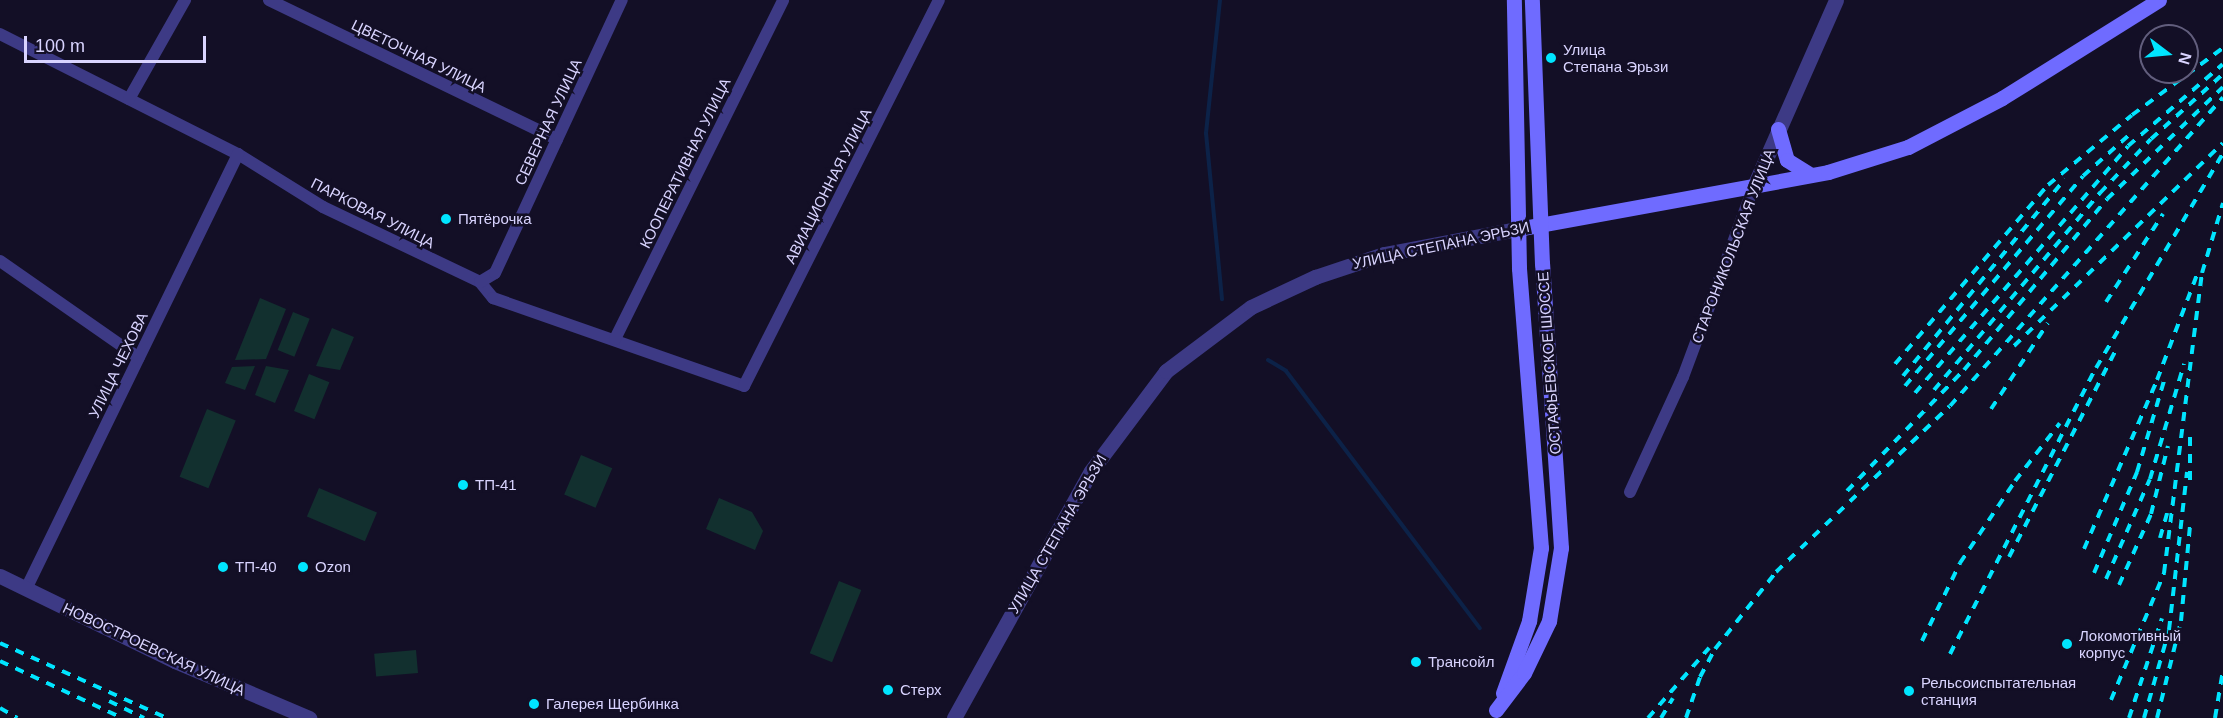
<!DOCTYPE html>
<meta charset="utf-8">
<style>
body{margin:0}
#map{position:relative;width:2223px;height:718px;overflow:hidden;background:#130f26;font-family:Helvetica,sans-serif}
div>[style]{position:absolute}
.green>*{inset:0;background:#12302f;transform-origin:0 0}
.stream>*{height:4px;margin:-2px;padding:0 2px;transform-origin:2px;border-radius:2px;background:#0c2248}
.minor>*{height:12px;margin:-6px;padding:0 6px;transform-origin:6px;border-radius:6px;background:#3d3a85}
.tertiary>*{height:15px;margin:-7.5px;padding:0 7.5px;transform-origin:7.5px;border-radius:7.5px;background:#3d3a85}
.secondary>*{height:15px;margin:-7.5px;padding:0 7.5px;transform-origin:7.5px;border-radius:7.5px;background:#6f6bff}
.rail>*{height:4px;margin-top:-2px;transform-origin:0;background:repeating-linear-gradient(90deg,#00e5ff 0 9px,transparent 0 17px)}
.dots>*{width:16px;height:16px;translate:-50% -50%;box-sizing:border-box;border:3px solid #130f26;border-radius:50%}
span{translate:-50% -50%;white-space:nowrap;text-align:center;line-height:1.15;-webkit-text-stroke:5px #130f26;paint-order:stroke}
.poi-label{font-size:15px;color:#d9d4ff}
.left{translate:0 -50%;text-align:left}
.street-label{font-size:15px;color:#d9d4ff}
.north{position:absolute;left:2139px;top:24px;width:60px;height:60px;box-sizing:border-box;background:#130f26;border:2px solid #625e7d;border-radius:50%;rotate:106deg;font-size:16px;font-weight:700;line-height:24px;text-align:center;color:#d9d4ff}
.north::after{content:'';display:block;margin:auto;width:21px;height:27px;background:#00e5ff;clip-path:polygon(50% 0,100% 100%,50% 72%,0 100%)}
.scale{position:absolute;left:24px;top:36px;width:182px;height:27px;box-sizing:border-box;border:3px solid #d9d4ff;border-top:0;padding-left:8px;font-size:18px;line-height:21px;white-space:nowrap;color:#d9d4ff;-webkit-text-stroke:4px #130f26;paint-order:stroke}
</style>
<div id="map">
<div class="green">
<div style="clip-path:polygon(260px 298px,286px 309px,266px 359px,235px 360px)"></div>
<div style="left:293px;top:312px;width:18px;height:41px;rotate:22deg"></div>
<div style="clip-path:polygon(332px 328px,354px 337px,340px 370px,316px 366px)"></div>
<div style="clip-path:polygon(255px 366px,245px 390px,225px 383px,232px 367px)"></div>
<div style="clip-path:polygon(266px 366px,289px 370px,275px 403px,255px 395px)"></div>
<div style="left:309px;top:374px;width:22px;height:40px;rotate:22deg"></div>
<div style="left:207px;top:409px;width:31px;height:73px;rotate:22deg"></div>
<div style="left:581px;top:455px;width:34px;height:43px;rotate:23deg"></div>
<div style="left:319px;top:488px;width:63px;height:31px;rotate:23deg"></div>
<div style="clip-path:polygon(719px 498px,752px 512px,763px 531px,755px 550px,706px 529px)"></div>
<div style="left:839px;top:581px;width:24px;height:78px;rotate:22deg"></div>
<div style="left:416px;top:650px;width:23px;height:42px;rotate:85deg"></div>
</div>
<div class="stream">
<div style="left:1220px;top:0;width:134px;rotate:96deg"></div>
<div style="left:1206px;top:133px;width:167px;rotate:84.5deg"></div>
<div style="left:1268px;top:360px;width:21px;rotate:31deg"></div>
<div style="left:1286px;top:371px;width:322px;rotate:53deg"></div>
</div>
<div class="minor">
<div style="left:269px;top:0;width:320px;rotate:25.8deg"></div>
<div style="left:0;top:34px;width:267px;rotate:26.8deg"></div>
<div style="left:238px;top:154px;width:100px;rotate:31.9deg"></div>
<div style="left:323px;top:207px;width:174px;rotate:25.5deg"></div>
<div style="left:480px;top:282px;width:21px;rotate:51deg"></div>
<div style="left:493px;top:298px;width:266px;rotate:19.3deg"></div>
<div style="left:744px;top:386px;width:432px;rotate:-63.2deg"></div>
<div style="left:129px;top:99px;width:114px;rotate:-60.5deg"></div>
<div style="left:0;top:261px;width:169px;rotate:34.9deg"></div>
<div style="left:480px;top:282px;width:17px;rotate:-31deg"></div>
<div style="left:495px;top:273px;width:301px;rotate:-65.1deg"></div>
<div style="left:615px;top:339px;width:378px;rotate:-63.6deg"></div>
<div style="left:1630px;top:492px;width:127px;rotate:-65.3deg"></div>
<div style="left:1683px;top:377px;width:204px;rotate:-69.6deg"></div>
<div style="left:26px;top:589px;width:484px;rotate:-64deg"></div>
</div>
<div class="tertiary">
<div style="left:1754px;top:186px;width:203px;rotate:-66.2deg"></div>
<div style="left:0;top:576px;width:195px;rotate:25.9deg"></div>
<div style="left:175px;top:661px;width:146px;rotate:23deg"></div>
<div style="left:954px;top:718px;width:282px;rotate:-61deg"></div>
<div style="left:1091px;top:471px;width:125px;rotate:-53.1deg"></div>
<div style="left:1166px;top:371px;width:106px;rotate:-37deg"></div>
<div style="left:1251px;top:307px;width:71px;rotate:-25.1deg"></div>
<div style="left:1315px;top:277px;width:73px;rotate:-18.4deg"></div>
<div style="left:1384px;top:254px;width:136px;rotate:-10.6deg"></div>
</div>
<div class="secondary">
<div style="left:1778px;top:129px;width:32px;rotate:74deg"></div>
<div style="left:1787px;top:160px;width:28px;rotate:32deg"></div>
<div style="left:1518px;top:229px;width:315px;rotate:-10.4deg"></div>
<div style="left:1828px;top:172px;width:84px;rotate:-17.4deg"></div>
<div style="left:1908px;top:147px;width:106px;rotate:-27.5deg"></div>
<div style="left:2002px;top:98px;width:185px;rotate:-32deg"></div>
<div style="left:1503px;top:693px;width:77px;rotate:-70.1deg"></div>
<div style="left:1529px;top:621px;width:74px;rotate:-80.7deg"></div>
<div style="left:1541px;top:548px;width:281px;rotate:-94.5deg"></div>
<div style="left:1519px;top:268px;width:268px;rotate:-91.1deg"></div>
<div style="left:1496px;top:710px;width:46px;rotate:-52.9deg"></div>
<div style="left:1524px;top:673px;width:58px;rotate:-64.3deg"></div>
<div style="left:1549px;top:621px;width:74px;rotate:-80.7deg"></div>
<div style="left:1561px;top:548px;width:285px;rotate:-93.8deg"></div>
<div style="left:1542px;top:264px;width:264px;rotate:-92.2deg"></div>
</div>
<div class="rail">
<div style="left:2106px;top:302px;width:105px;rotate:-57.1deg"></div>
<div style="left:2014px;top:346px;width:291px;rotate:-44.2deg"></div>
<div style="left:1895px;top:364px;width:235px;rotate:-49.5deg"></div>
<div style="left:2048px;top:185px;width:109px;rotate:-39.8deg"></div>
<div style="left:2132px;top:115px;width:113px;rotate:-36.4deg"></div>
<div style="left:1903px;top:376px;width:255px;rotate:-50.6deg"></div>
<div style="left:1905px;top:386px;width:275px;rotate:-49.7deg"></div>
<div style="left:2083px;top:176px;width:62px;rotate:-41.7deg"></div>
<div style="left:1934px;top:390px;width:258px;rotate:-49.9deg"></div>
<div style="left:2100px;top:193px;width:74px;rotate:-46.6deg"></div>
<div style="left:2151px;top:139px;width:97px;rotate:-42.1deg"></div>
<div style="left:1915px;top:393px;width:326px;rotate:-49.2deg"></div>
<div style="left:2128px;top:146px;width:125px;rotate:-40.8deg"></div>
<div style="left:1991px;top:409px;width:103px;rotate:-56.5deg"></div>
<div style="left:2190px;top:480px;width:48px;rotate:-90deg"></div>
<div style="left:1847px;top:491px;width:168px;rotate:-46deg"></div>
<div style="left:1964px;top:370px;width:223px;rotate:-50.1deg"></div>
<div style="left:2107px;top:199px;width:161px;rotate:-44deg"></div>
<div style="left:2160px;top:538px;width:26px;rotate:-74deg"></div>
<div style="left:2084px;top:549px;width:184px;rotate:-66.6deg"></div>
<div style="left:2157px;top:380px;width:116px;rotate:-69.2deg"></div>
<div style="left:2009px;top:557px;width:231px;rotate:-62.7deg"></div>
<div style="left:2094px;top:573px;width:110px;rotate:-66.9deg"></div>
<div style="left:2137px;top:472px;width:95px;rotate:-73.5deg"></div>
<div style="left:2106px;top:579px;width:109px;rotate:-66.3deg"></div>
<div style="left:2150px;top:479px;width:120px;rotate:-73.5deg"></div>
<div style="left:2119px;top:585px;width:78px;rotate:-65.7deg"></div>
<div style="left:2151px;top:514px;width:70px;rotate:-76deg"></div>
<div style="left:1922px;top:641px;width:87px;rotate:-64deg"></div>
<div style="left:1960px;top:563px;width:99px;rotate:-56.1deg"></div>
<div style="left:2015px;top:481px;width:73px;rotate:-52.2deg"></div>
<div style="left:0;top:643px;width:183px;rotate:24.2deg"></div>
<div style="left:1950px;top:654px;width:321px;rotate:-63deg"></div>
<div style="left:2096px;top:368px;width:250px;rotate:-59.4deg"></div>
<div style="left:0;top:661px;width:135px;rotate:25deg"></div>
<div style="left:2111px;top:700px;width:138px;rotate:-67.3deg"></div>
<div style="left:2164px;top:573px;width:302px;rotate:-82.8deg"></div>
<div style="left:2202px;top:273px;width:73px;rotate:-73.3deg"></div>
<div style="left:109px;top:701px;width:39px;rotate:26deg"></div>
<div style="left:0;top:708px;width:20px;rotate:30deg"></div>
<div style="left:1648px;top:718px;width:93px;rotate:-48.9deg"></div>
<div style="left:1661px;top:718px;width:23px;rotate:-59deg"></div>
<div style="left:1686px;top:718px;width:43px;rotate:-71.1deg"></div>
<div style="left:1700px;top:677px;width:32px;rotate:-62deg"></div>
<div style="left:1715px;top:649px;width:98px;rotate:-51.6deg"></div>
<div style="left:1776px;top:572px;width:240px;rotate:-43.7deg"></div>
<div style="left:1950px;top:406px;width:412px;rotate:-48.5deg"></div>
<div style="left:2129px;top:718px;width:105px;rotate:-71.7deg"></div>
<div style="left:2144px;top:718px;width:91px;rotate:-74.1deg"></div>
<div style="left:2169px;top:630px;width:159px;rotate:-83.5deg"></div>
<div style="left:2157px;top:718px;width:100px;rotate:-76.1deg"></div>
<div style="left:2181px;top:621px;width:96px;rotate:-84.6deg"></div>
<div style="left:2215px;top:718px;width:49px;rotate:-80.5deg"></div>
</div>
<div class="dots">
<div style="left:1551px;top:58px;background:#00e5ff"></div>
<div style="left:446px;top:219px;background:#00e5ff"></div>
<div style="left:463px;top:485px;background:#00e5ff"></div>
<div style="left:223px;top:567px;background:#00e5ff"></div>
<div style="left:303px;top:567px;background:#00e5ff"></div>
<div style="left:2067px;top:644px;background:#00e5ff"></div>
<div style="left:1416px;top:662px;background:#00e5ff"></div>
<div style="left:888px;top:690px;background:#00e5ff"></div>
<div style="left:1909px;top:691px;background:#00e5ff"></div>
<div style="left:534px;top:704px;background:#00e5ff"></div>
</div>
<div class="poi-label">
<span class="left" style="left:1563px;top:58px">Улица<br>Степана Эрьзи</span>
<span class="left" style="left:458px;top:219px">Пятёрочка</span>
<span class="left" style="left:475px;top:485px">ТП-41</span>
<span class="left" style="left:235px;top:567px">ТП-40</span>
<span class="left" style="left:315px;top:567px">Ozon</span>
<span class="left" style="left:2079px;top:644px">Локомотивный<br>корпус</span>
<span class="left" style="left:1428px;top:662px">Трансойл</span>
<span class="left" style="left:1921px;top:691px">Рельсоиспытательная<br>станция</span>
<span class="left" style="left:900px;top:690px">Стерх</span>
<span class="left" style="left:546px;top:704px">Галерея Щербинка</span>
</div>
<div class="street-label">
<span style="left:419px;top:56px;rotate:26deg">ЦВЕТОЧНАЯ УЛИЦА</span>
<span style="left:548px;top:122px;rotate:-65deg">СЕВЕРНАЯ УЛИЦА</span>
<span style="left:685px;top:163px;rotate:-64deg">КООПЕРАТИВНАЯ УЛИЦА</span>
<span style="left:828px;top:186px;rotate:-63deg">АВИАЦИОННАЯ УЛИЦА</span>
<span style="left:373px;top:213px;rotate:27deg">ПАРКОВАЯ УЛИЦА</span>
<span style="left:1441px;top:245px;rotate:-12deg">УЛИЦА СТЕПАНА ЭРЬЗИ</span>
<span style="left:1733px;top:246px;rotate:-69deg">СТАРОНИКОЛЬСКАЯ УЛИЦА</span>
<span style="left:1549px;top:363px;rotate:-94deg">ОСТАФЬЕВСКОЕ ШОССЕ</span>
<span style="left:118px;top:365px;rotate:-64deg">УЛИЦА ЧЕХОВА</span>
<span style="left:1057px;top:534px;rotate:-60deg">УЛИЦА СТЕПАНА ЭРЬЗИ</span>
<span style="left:154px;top:649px;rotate:25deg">НОВОСТРОЕВСКАЯ УЛИЦА</span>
</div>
<div class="north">N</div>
<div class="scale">100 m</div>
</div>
